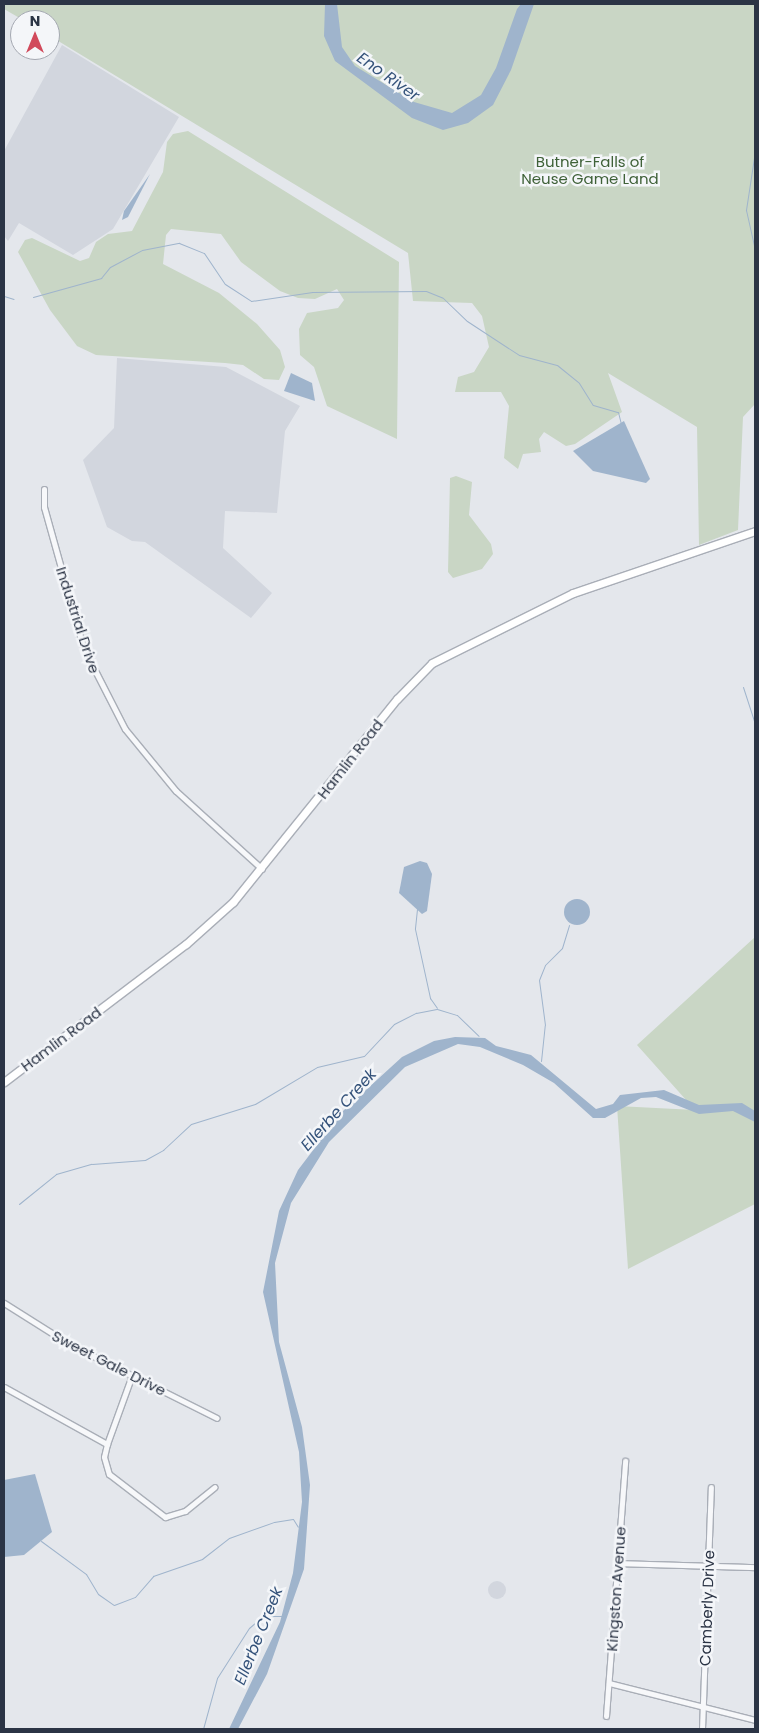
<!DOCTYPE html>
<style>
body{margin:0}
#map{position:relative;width:759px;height:1733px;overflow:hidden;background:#e4e7ec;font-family:Poppins,sans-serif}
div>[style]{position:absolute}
.built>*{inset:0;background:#d2d6de}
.round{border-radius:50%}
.green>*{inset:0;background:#c9d6c5}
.water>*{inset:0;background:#9fb4cc}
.stream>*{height:1px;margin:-0.5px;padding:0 0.5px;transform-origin:0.5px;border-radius:0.5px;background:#9fb4cc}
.roads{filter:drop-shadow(1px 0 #a9aeb7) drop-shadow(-1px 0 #a9aeb7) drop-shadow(0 1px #a9aeb7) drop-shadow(0 -1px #a9aeb7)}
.street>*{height:5px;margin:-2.5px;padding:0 2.5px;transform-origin:2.5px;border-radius:2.5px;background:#f7f8fa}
.secondary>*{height:7px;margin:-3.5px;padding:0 3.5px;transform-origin:3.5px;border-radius:3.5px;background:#fff}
span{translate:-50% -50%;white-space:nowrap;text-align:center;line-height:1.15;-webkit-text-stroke:5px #f4f6f9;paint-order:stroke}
.park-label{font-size:15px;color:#3f6138}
.street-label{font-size:15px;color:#2b3445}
.water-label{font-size:16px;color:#34527a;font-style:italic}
.frame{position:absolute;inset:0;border:5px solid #2b3445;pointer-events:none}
.north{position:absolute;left:10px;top:10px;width:50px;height:50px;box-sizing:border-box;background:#f4f6f9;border:1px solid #a4a8b1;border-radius:50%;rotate:0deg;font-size:14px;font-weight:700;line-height:20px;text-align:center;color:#2b3445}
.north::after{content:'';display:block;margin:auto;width:18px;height:22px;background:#d1495b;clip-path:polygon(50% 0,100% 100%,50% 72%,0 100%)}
</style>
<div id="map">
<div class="built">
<div style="clip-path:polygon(62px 45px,179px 117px,113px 229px,73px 255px,19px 223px,8px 241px,4px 236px,4px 151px)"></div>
<div style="clip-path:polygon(117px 358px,226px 367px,300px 406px,285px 431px,277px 513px,225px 511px,223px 548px,272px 593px,251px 618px,145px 542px,132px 541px,107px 527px,83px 460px,114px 428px)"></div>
<div class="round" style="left:488px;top:1581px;width:18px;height:18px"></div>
</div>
<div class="green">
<div style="clip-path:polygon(4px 4px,755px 4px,755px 404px,743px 417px,738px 530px,699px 545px,697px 427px,608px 373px,622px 412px,575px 444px,566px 446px,544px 432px,539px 439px,541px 452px,523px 454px,518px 469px,504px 458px,509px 406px,501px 392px,455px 392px,458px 377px,474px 372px,489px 347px,482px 316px,472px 303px,413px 301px,408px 253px,50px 36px,50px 20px,23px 20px,4px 9px)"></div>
<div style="clip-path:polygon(188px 131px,399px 262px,397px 439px,327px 406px,314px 367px,300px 355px,299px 329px,307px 313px,338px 308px,344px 300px,337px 289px,315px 299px,298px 298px,280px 291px,241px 262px,221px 234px,171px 229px,166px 235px,163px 264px,219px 293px,257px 324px,280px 350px,285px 367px,279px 380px,264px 379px,243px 365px,225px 363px,96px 355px,77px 346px,50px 310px,18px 252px,25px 240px,32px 238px,80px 261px,89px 258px,96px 242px,108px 234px,132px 231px,163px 172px,167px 142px,173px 134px)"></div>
<div style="clip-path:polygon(456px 476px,472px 482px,469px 515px,491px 544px,493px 554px,482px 569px,453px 578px,448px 572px,450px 478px)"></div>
<div style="clip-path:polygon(755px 937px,755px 1204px,628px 1269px,617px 1106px,695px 1110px,637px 1045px)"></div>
</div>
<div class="water">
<div style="clip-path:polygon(325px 4px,337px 4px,342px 47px,355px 66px,414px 102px,452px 113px,481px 95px,496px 68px,517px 9px,521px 4px,534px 4px,511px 70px,493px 105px,468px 123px,443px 130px,412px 118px,335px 61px,324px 36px)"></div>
<div style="clip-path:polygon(150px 174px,128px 217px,122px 220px,124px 211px)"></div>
<div style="clip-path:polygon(291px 373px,312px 383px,315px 401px,284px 391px)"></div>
<div style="clip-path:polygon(624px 421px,650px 479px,646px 483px,593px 471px,573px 451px)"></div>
<div style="clip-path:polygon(420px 861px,427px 863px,432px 874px,427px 911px,422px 914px,399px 893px,404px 867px)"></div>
<div class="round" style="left:564px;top:899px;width:26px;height:26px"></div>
<div style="clip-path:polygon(455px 1037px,485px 1038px,496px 1046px,531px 1055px,596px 1109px,613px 1104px,620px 1095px,664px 1090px,699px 1105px,742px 1103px,755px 1111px,755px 1122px,733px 1111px,699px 1114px,656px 1097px,641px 1098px,605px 1118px,593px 1118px,554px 1083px,523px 1065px,480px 1047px,458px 1044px,405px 1067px,329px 1142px,291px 1203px,275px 1263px,279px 1342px,302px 1427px,310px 1485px,304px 1569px,267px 1674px,238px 1729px,229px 1729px,280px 1622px,293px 1573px,302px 1502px,299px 1452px,263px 1292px,279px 1211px,298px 1170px,343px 1111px,402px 1057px,434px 1041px)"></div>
<div style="clip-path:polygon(35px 1474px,52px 1532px,24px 1555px,4px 1557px,4px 1480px)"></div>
</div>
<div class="stream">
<div style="left:755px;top:151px;width:60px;rotate:98.7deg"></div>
<div style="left:746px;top:210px;width:41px;rotate:77.3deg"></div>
<div style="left:4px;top:296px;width:10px;rotate:17deg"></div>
<div style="left:33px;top:297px;width:71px;rotate:-15.6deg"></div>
<div style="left:101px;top:278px;width:14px;rotate:-51deg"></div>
<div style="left:110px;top:267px;width:36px;rotate:-28deg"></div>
<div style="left:142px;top:250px;width:38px;rotate:-11deg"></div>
<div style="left:179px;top:243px;width:27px;rotate:22deg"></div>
<div style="left:204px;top:253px;width:37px;rotate:56deg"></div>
<div style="left:225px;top:284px;width:31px;rotate:33deg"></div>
<div style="left:251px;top:301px;width:62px;rotate:-8.4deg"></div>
<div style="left:312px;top:292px;width:114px;rotate:-0.5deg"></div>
<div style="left:426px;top:291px;width:18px;rotate:22deg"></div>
<div style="left:443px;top:298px;width:33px;rotate:44deg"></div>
<div style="left:467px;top:321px;width:62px;rotate:33.2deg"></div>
<div style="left:519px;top:355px;width:39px;rotate:15deg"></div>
<div style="left:557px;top:365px;width:28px;rotate:39deg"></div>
<div style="left:579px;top:383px;width:26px;rotate:58deg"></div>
<div style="left:593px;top:405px;width:26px;rotate:16deg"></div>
<div style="left:618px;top:412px;width:12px;rotate:76deg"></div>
<div style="left:743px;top:687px;width:38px;rotate:72deg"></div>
<div style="left:417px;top:909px;width:20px;rotate:96deg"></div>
<div style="left:415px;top:929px;width:71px;rotate:77.7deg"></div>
<div style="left:430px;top:998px;width:12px;rotate:55deg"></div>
<div style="left:541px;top:1061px;width:36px;rotate:-84deg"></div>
<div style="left:545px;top:1025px;width:45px;rotate:-97.6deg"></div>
<div style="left:539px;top:980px;width:16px;rotate:-68deg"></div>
<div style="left:545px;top:965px;width:24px;rotate:-45deg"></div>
<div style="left:562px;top:948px;width:24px;rotate:-73deg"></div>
<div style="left:19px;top:1204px;width:48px;rotate:-39deg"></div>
<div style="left:56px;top:1174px;width:37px;rotate:-16deg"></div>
<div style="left:92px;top:1164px;width:53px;rotate:-4.3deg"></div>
<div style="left:145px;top:1160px;width:21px;rotate:-29deg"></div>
<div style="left:163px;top:1150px;width:38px;rotate:-43deg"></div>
<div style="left:191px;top:1124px;width:67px;rotate:-17.4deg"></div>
<div style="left:255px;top:1104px;width:72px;rotate:-30.8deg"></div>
<div style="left:317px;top:1067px;width:48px;rotate:-13.2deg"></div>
<div style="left:364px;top:1056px;width:44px;rotate:-46.8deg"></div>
<div style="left:394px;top:1024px;width:25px;rotate:-27deg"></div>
<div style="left:416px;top:1013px;width:21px;rotate:-11deg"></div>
<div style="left:437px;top:1009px;width:21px;rotate:17deg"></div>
<div style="left:457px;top:1015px;width:30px;rotate:44deg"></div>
<div style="left:41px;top:1541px;width:56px;rotate:36.3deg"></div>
<div style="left:86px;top:1574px;width:23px;rotate:59deg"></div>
<div style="left:98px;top:1594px;width:19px;rotate:35deg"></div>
<div style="left:114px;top:1605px;width:22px;rotate:-21deg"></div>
<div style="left:135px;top:1597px;width:28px;rotate:-49deg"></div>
<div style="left:153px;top:1576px;width:52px;rotate:-19.1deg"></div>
<div style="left:202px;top:1559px;width:34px;rotate:-38deg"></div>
<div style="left:229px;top:1538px;width:48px;rotate:-19.6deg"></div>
<div style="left:274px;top:1522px;width:19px;rotate:-9deg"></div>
<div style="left:293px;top:1519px;width:9px;rotate:58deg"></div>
<div style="left:203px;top:1729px;width:53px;rotate:-74.6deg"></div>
<div style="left:217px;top:1678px;width:59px;rotate:-57.4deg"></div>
<div style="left:249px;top:1628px;width:18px;rotate:-41deg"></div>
<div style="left:263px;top:1616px;width:20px"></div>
</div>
<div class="roads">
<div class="street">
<div style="left:44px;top:489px;width:18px;rotate:90deg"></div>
<div style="left:44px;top:507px;width:145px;rotate:74.4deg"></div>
<div style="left:83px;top:647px;width:92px;rotate:62.9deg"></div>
<div style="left:125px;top:729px;width:80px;rotate:50.6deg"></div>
<div style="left:176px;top:791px;width:116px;rotate:42.2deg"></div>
<div style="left:4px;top:1303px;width:77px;rotate:32.2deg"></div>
<div style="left:69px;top:1344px;width:165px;rotate:26.6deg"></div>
<div style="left:132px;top:1375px;width:73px;rotate:109.9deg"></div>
<div style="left:107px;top:1444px;width:13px;rotate:103deg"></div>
<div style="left:104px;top:1457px;width:18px;rotate:74deg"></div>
<div style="left:109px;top:1474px;width:71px;rotate:37.5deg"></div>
<div style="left:165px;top:1517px;width:21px;rotate:-17deg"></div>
<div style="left:185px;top:1511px;width:38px;rotate:-39deg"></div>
<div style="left:4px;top:1387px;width:118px;rotate:29deg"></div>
<div style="left:618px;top:1563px;width:137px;rotate:1.7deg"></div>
<div style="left:609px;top:1683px;width:151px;rotate:14.2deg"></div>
<div style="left:606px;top:1716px;width:256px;rotate:-85.7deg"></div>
<div style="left:702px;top:1729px;width:242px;rotate:-87.9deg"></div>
</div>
<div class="secondary">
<div style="left:4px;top:1082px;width:228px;rotate:-37.2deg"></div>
<div style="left:186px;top:944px;width:63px;rotate:-41.8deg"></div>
<div style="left:233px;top:902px;width:261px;rotate:-51.1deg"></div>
<div style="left:397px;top:699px;width:50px;rotate:-45.8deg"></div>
<div style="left:432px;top:663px;width:157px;rotate:-26.4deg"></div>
<div style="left:573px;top:593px;width:192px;rotate:-18.8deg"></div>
</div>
</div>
<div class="park-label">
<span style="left:590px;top:170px">Butner-Falls of<br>Neuse Game Land</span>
</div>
<div class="street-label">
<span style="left:78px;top:620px;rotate:72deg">Industrial Drive</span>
<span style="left:350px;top:759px;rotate:-52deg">Hamlin Road</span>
<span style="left:61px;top:1039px;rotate:-37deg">Hamlin Road</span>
<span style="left:109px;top:1363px;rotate:27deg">Sweet Gale Drive</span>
<span style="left:616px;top:1589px;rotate:-86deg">Kingston Avenue</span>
<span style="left:707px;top:1608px;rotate:-88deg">Camberly Drive</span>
</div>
<div class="water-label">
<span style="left:388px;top:77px;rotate:35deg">Eno River</span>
<span style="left:339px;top:1110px;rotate:-48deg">Ellerbe Creek</span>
<span style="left:259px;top:1636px;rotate:-68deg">Ellerbe Creek</span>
</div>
<div class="frame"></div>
<div class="north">N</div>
</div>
